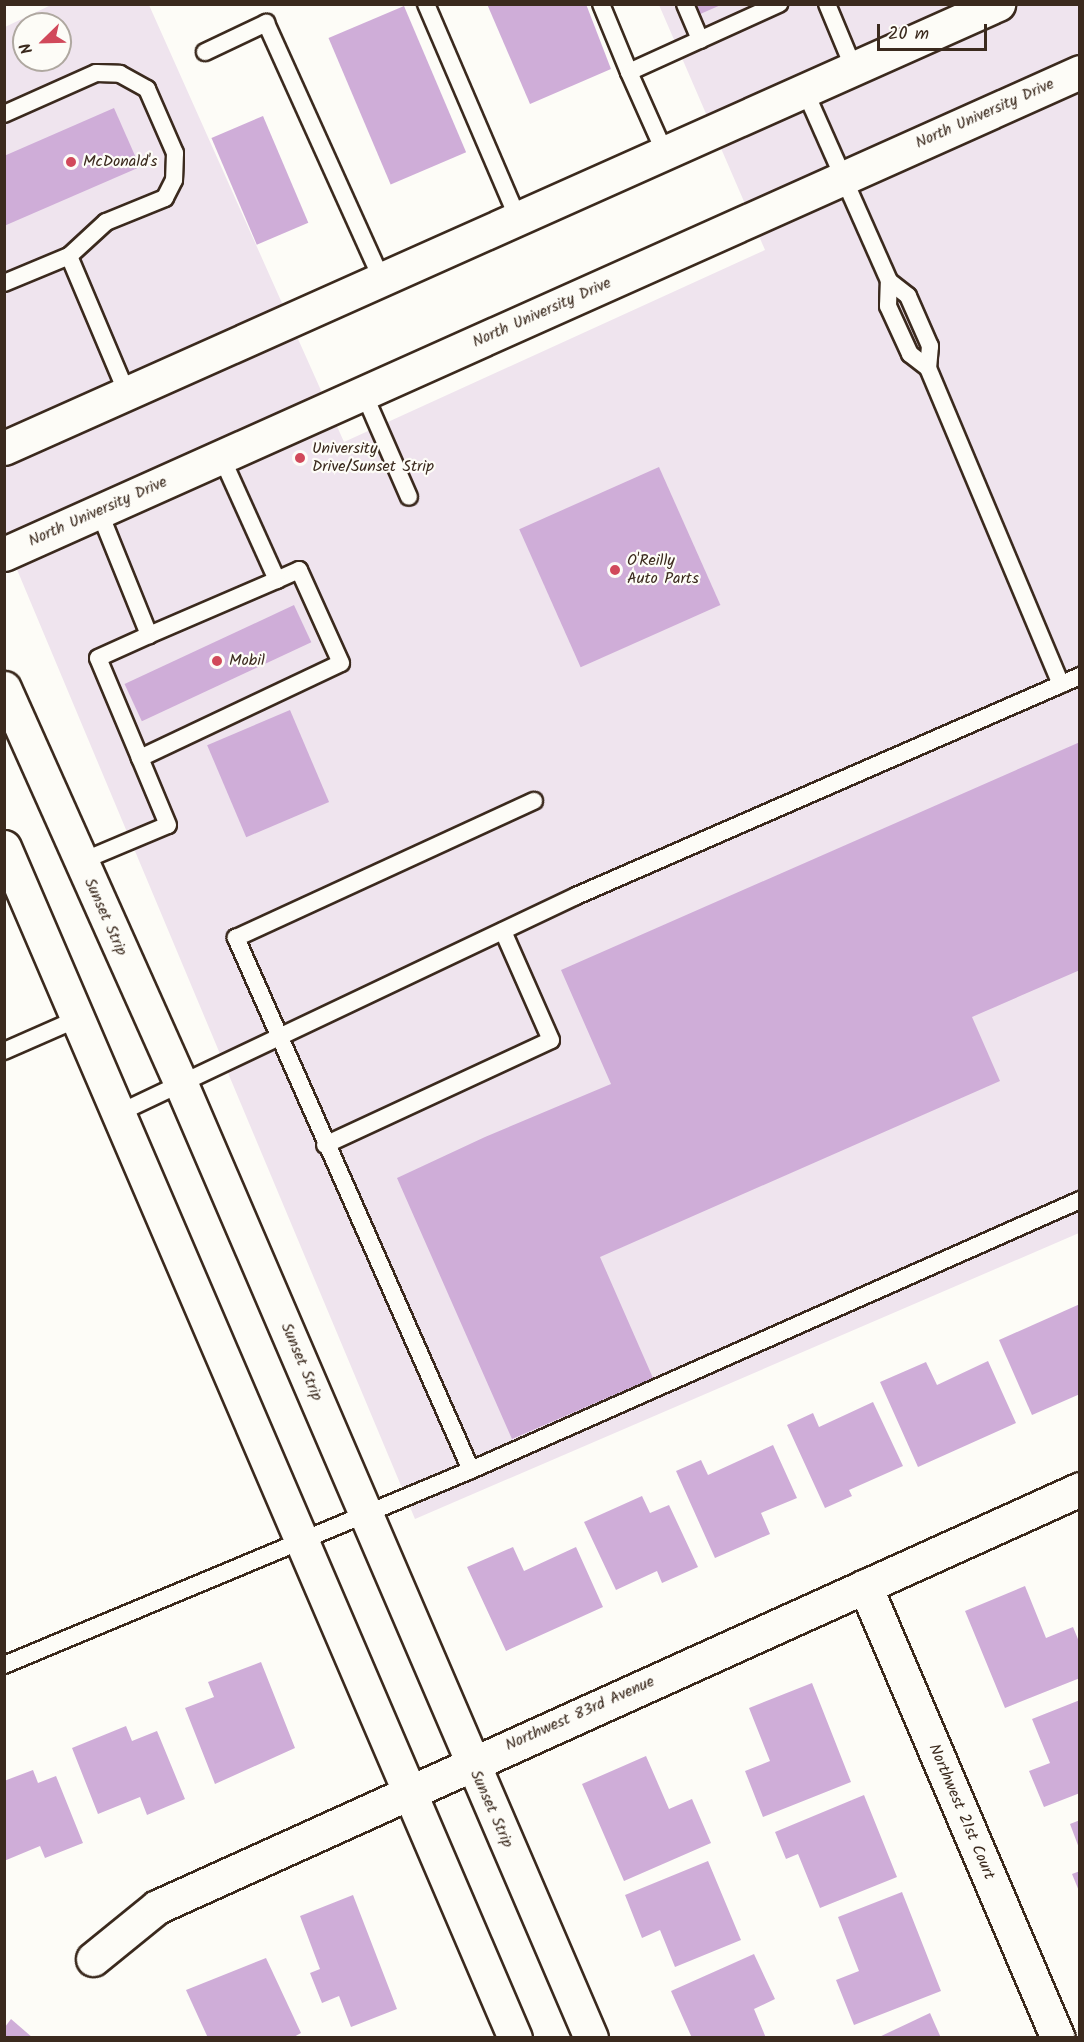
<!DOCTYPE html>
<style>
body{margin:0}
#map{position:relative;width:1084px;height:2042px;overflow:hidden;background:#fdfcf7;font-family:Kalam,sans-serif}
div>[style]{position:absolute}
.built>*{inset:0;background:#efe4ee}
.building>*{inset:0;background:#cfadd8;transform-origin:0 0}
.roads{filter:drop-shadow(2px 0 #3b2a1e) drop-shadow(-2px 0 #3b2a1e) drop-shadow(0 2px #3b2a1e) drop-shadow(0 -2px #3b2a1e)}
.lane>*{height:16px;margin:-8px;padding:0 8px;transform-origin:8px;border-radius:8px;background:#fdfcf7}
.street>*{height:33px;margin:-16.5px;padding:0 16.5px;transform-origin:16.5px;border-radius:16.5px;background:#fdfcf7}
.secondary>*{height:33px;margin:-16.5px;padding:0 16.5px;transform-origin:16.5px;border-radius:16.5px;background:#fdfcf7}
.primary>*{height:33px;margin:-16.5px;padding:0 16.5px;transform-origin:16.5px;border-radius:16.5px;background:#fdfcf7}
.dots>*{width:16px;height:16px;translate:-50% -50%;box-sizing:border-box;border:3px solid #fdfcf7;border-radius:50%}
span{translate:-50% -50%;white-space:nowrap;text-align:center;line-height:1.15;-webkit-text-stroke:4.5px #fdfcf7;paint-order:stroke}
.street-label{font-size:16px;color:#3b2a1e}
.poi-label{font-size:16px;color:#3b2a1e}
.left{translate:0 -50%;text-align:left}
.frame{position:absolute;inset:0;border:6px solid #3b2a1e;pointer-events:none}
.north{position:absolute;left:12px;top:12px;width:60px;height:60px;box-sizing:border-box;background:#fdfcf7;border:2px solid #afa8a0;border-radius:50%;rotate:247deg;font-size:16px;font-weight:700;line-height:24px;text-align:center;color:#3b2a1e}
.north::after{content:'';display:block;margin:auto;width:21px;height:27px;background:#d1495b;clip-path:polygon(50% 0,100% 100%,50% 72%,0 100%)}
.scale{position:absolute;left:877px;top:24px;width:110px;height:27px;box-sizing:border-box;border:3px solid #3b2a1e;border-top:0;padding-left:8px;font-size:18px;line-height:21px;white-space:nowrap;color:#3b2a1e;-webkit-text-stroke:4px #fdfcf7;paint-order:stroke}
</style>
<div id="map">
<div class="built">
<div style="clip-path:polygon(evenodd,51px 5px,149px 5px,344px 442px,765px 250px,659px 5px,1079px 5px,1079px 1233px,415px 1519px,5px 541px,5px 27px,51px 5px,24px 24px,60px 24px,60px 60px,24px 60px,24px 24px)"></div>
</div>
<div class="building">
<div style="clip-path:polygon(487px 4px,586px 4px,611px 69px,530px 104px)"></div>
<div style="clip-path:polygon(694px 4px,723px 4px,698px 15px)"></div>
<div style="left:404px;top:6px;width:159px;height:82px;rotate:67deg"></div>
<div style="clip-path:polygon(114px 108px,140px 167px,4px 226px,4px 156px)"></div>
<div style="left:263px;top:116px;width:116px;height:56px;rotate:67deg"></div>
<div style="left:659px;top:467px;width:151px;height:153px;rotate:66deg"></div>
<div style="left:294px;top:605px;width:41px;height:187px;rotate:65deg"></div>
<div style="left:290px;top:710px;width:100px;height:90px;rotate:67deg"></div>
<div style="clip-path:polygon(1080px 742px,1080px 970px,972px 1017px,1000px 1081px,600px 1257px,653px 1378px,512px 1439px,397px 1178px,485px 1137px,611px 1084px,561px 970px)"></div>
<div style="clip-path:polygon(1080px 1304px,1080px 1394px,1032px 1415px,999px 1340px)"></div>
<div style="clip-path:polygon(988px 1361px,1016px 1423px,918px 1467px,880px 1382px,926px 1362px,937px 1385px)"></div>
<div style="clip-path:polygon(873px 1402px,903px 1466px,849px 1490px,852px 1496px,825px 1508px,787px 1425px,813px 1413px,819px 1427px)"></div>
<div style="clip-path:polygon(773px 1445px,797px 1498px,761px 1513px,770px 1534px,715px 1558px,676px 1471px,701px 1460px,708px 1475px)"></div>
<div style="clip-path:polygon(642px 1496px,650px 1513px,669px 1505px,698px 1567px,662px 1583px,657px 1571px,616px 1590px,584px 1522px)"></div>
<div style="clip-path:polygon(513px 1547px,524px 1571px,576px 1547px,603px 1607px,506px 1651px,467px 1567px)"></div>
<div style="clip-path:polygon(1025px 1586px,1046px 1638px,1073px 1627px,1080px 1644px,1080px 1678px,1005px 1708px,965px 1611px)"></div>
<div style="clip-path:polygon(261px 1662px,295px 1748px,215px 1784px,185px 1708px,214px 1697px,208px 1682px)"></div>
<div style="clip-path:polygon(812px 1683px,851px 1782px,763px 1817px,745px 1771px,770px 1761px,749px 1708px)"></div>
<div style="clip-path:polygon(1080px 1700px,1080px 1793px,1044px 1807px,1029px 1771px,1050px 1763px,1032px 1719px)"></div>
<div style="clip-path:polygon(126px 1726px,132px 1741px,157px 1731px,185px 1799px,147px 1815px,140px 1797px,98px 1814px,72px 1748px)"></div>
<div style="clip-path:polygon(646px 1756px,669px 1809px,692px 1799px,711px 1843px,624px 1881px,582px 1784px)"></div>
<div style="clip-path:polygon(33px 1770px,38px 1783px,56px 1776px,83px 1843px,45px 1858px,40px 1846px,4px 1861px,4px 1781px)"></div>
<div style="clip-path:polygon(864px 1795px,897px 1877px,820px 1908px,798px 1854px,786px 1859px,775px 1832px)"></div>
<div style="clip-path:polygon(1080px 1820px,1080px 1848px,1079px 1848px,1070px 1824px)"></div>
<div style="clip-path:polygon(708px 1861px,741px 1940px,675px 1967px,660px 1930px,642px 1938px,625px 1895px)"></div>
<div style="clip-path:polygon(1080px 1871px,1080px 1891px,1079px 1891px,1072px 1874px)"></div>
<div style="clip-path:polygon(902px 1892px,941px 1991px,854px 2025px,836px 1980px,859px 1971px,838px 1917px)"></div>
<div style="clip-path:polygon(353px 1895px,397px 2009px,351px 2027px,339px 1996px,322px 2003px,310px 1973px,320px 1969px,300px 1916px)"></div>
<div style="clip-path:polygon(754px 1954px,775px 1999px,754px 2009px,766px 2038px,692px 2038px,671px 1991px)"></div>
<div style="clip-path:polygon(266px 1958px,301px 2033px,292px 2038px,208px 2038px,186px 1990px)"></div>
<div style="clip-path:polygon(930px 2013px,941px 2038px,877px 2038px)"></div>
<div style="clip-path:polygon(11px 2019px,33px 2038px,5px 2038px,5px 2027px)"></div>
</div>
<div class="roads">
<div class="lane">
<div style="left:426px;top:4px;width:234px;rotate:66.8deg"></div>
<div style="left:601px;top:4px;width:74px;rotate:67.6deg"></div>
<div style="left:685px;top:4px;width:39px;rotate:67deg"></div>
<div style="left:827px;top:4px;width:70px;rotate:67.4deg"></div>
<div style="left:205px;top:52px;width:68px;rotate:-25.4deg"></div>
<div style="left:266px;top:23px;width:282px;rotate:65.7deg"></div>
<div style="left:805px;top:91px;width:208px;rotate:66.1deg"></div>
<div style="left:4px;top:114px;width:101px;rotate:-24deg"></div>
<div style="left:96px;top:73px;width:24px;rotate:2deg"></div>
<div style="left:120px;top:74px;width:31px;rotate:29deg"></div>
<div style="left:147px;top:89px;width:70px;rotate:66.4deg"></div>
<div style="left:175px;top:153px;width:27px;rotate:92deg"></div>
<div style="left:174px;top:180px;width:20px;rotate:117deg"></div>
<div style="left:165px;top:198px;width:64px;rotate:157.9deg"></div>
<div style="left:106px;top:222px;width:50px;rotate:137.4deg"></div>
<div style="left:69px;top:256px;width:70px;rotate:157.4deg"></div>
<div style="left:665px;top:153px;width:89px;rotate:-114deg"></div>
<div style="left:629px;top:72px;width:165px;rotate:-24.4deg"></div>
<div style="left:69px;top:256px;width:149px;rotate:67.1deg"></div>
<div style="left:928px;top:368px;width:23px;rotate:-142deg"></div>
<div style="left:910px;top:354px;width:53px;rotate:-114.6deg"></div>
<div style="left:888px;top:306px;width:25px;rotate:-88deg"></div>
<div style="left:889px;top:281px;width:24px;rotate:38deg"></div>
<div style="left:908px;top:296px;width:55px;rotate:66.3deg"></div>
<div style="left:930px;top:346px;width:22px;rotate:95deg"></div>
<div style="left:928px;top:368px;width:343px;rotate:67.2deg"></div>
<div style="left:364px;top:394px;width:112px;rotate:66.4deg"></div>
<div style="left:99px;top:511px;width:134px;rotate:68deg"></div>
<div style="left:149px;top:635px;width:139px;rotate:-23.3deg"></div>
<div style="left:140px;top:758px;width:108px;rotate:-112.8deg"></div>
<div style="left:98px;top:658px;width:56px;rotate:-24.3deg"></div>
<div style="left:80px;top:862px;width:95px;rotate:-22.8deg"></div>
<div style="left:168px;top:825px;width:73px;rotate:-112.7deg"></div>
<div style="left:140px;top:758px;width:222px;rotate:-25.3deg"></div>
<div style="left:341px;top:663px;width:102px;rotate:-114.3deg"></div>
<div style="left:299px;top:570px;width:24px;rotate:156deg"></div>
<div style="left:277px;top:580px;width:136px;rotate:-114.3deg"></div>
<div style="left:4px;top:1051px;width:82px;rotate:-23.7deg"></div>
<div style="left:119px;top:1113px;width:506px;rotate:-25.4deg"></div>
<div style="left:576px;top:896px;width:550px;rotate:-23.58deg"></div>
<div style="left:325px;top:1145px;width:249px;rotate:-24.9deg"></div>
<div style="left:551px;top:1040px;width:119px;rotate:-113.8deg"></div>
<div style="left:471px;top:1470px;width:666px;rotate:-23.91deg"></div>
<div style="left:4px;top:1665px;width:506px;rotate:-22.66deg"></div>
<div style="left:471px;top:1470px;width:582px;rotate:-113.83deg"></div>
<div style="left:236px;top:938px;width:328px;rotate:-24.7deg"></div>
</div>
<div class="street">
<div style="left:865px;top:1586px;width:491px;rotate:66.9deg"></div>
<div style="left:93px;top:1959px;width:82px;rotate:-39.1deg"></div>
<div style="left:157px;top:1907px;width:1013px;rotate:-24.36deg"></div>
</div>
<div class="secondary">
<div style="left:4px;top:688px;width:434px;rotate:65.9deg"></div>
<div style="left:181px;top:1084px;width:1038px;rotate:66.74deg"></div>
<div style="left:4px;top:847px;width:1296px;rotate:66.78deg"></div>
</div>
<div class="primary">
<div style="left:4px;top:448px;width:1089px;rotate:-24.07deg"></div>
<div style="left:4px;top:554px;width:1179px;rotate:-24.13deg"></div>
</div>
</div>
<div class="dots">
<div style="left:71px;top:162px;background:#d1495b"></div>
<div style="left:300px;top:458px;background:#d1495b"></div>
<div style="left:615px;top:570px;background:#d1495b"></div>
<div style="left:217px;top:661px;background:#d1495b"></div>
</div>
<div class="street-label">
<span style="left:985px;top:114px;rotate:-24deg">North University Drive</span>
<span style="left:542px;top:313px;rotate:-24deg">North University Drive</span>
<span style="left:98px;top:512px;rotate:-24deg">North University Drive</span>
<span style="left:105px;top:917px;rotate:66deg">Sunset Strip</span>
<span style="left:301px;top:1362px;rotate:67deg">Sunset Strip</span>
<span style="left:580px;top:1714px;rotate:-24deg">Northwest 83rd Avenue</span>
<span style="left:491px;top:1809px;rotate:66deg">Sunset Strip</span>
<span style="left:961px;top:1812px;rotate:67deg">Northwest 21st Court</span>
</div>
<div class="poi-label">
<span class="left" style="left:83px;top:162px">McDonald's</span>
<span class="left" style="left:312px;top:458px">University<br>Drive/Sunset Strip</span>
<span class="left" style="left:627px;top:570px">O'Reilly<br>Auto Parts</span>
<span class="left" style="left:229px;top:661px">Mobil</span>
</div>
<div class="frame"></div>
<div class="north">N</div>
<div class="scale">20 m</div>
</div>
